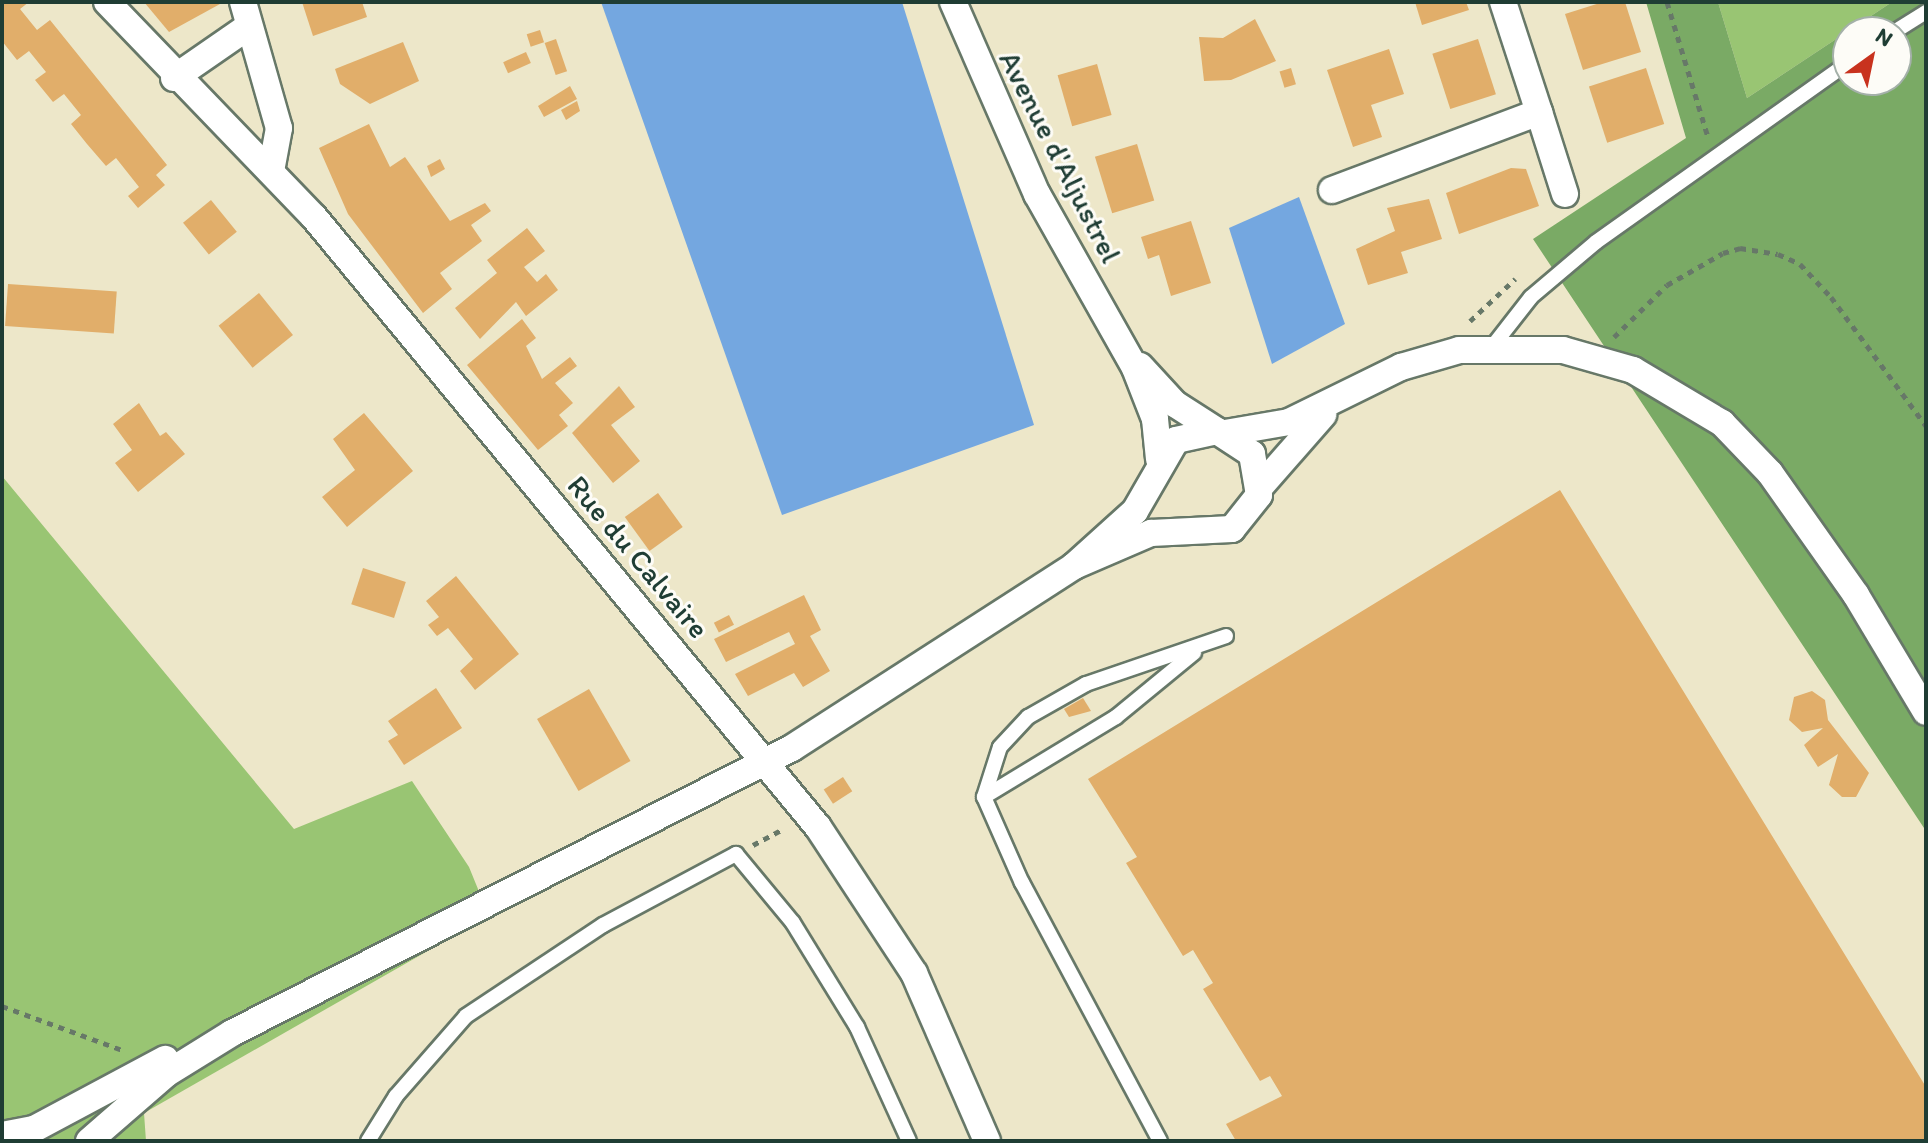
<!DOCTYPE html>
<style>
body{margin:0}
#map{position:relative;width:1928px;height:1143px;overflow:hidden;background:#ede7c9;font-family:Itim,sans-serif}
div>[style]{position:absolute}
.green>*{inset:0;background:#99c573}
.forest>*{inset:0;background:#7aaa65}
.water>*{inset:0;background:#74a7e0}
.building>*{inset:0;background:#e1ae6a;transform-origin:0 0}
.path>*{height:5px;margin-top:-2.5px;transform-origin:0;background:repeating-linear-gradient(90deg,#677868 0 6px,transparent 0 12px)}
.roads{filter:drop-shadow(2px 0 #677868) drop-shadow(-2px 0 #677868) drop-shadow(0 2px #677868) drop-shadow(0 -2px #677868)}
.service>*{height:14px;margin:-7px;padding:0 7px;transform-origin:7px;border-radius:7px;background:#fff}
.minor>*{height:26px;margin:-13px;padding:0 13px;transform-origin:13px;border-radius:13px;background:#fff}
span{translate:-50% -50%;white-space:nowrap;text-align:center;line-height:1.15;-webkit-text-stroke:6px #fdfcf7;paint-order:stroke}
.street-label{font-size:30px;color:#1f3d34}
.frame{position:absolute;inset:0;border:4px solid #1f3d34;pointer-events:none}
.north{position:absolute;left:1832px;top:16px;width:80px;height:80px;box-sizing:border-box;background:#fdfcf7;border:2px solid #a4b0a9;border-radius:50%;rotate:33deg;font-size:22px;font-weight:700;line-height:32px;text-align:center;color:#1f3d34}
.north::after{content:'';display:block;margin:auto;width:28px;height:36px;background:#c8321e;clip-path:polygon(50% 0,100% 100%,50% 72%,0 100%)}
</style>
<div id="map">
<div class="green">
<div style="clip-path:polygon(1718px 2px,1892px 2px,1747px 98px)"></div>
<div style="clip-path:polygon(2px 476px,294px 829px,412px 781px,469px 867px,489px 916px,144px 1113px,146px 1141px,7px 1141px,2px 1132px)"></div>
</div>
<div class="forest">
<div style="clip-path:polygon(evenodd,1646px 2px,1718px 2px,1747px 98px,1892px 2px,1926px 2px,1926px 831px,1533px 239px,1686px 138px,1646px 2px,1848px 32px,1896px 32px,1896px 80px,1848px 80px,1848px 32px)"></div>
</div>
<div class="water">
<div style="clip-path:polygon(601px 2px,902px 2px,1034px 425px,782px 515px)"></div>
<div style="clip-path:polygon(1299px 197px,1345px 324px,1272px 364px,1229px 228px)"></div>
</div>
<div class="building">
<div style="clip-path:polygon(2px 2px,29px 2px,20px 9px,37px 30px,50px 20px,167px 165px,156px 175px,165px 185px,138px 208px,128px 196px,139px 187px,116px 158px,106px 166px,87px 144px,71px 124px,81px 115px,64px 94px,53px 102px,35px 80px,46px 72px,29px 51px,17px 60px,2px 41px)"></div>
<div style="clip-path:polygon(144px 2px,220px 2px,220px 4px,169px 32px)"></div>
<div style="clip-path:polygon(302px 2px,362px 2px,367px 17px,313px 36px)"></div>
<div style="clip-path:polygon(1415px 2px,1466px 2px,1469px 10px,1422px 25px)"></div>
<div style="clip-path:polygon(1603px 2px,1625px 2px,1641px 52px,1583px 70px,1565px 14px)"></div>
<div style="clip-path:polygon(1255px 19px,1276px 61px,1231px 80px,1204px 81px,1199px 37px,1223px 38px)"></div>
<div style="left:540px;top:30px;width:13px;height:14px;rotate:72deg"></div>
<div style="left:556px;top:39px;width:34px;height:12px;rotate:71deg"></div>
<div style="left:1478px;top:39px;width:58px;height:48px;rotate:72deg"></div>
<div style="clip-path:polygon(403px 42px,419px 81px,370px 104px,340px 84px,335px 69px)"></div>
<div style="clip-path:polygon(1389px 49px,1404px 94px,1371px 105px,1382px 137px,1353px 147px,1327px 70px)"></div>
<div style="left:526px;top:52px;width:12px;height:25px;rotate:66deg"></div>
<div style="left:1097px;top:64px;width:53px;height:41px;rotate:74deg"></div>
<div style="left:1291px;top:68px;width:17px;height:12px;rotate:73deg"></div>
<div style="left:1646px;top:68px;width:59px;height:60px;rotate:72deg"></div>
<div style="clip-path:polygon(570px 86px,577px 99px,544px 117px,538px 106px)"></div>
<div style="clip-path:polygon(577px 101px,580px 111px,566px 120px,561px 110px)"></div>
<div style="clip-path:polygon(369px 124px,390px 167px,405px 157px,450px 221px,485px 203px,491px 211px,471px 225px,482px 241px,440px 273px,452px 289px,423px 313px,348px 214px,319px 148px)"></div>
<div style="left:1137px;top:144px;width:59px;height:44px;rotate:73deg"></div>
<div style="clip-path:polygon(440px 159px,445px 169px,431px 177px,427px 166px)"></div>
<div style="clip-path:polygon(1511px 168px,1526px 169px,1539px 206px,1459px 234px,1446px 193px)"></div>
<div style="clip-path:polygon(1429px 199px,1442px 239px,1401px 252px,1408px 273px,1368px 285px,1356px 249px,1395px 231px,1387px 208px)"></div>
<div style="left:211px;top:200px;width:41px;height:36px;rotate:51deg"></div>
<div style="clip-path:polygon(1191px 221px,1211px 283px,1171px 296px,1159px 255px,1148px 259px,1141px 237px)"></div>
<div style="clip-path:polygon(527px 228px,545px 251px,524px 267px,537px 282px,546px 274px,558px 290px,526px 316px,516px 302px,480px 339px,455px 308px,497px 273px,487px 260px)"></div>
<div style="left:8px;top:284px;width:109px;height:42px;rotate:4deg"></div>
<div style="left:259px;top:293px;width:54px;height:52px;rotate:51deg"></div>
<div style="clip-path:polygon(522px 319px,536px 338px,526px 346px,542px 379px,570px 357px,577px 366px,555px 383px,573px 403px,559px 415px,568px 426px,538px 450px,467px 365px)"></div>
<div style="clip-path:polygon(619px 386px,635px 407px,611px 425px,640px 461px,613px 483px,572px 433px)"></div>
<div style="clip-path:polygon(139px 403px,160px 436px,166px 432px,185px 454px,138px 492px,115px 463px,132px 450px,113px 424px)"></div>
<div style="clip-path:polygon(364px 413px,413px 471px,347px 527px,322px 497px,355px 470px,333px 439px)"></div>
<div style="clip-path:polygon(1560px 490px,1926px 1087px,1926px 1141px,1236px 1141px,1226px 1124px,1282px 1096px,1270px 1076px,1260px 1081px,1203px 989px,1213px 983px,1193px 950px,1183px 956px,1126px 863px,1137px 857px,1088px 779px)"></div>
<div style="left:658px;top:493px;width:42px;height:41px;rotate:54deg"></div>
<div style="left:363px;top:568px;width:45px;height:38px;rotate:18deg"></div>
<div style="clip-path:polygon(456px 576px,519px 654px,475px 690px,460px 671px,473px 659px,448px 628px,437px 636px,428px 625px,439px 617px,426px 601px)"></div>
<div style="clip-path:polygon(804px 595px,821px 630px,810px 636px,830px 671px,803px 687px,794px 673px,748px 696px,735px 674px,795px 644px,789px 632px,726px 662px,714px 639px)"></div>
<div style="left:729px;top:615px;width:11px;height:17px;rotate:63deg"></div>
<div style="clip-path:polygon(436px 688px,462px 728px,404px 765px,388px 741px,398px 735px,388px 721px)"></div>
<div style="left:589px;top:689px;width:83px;height:60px;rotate:60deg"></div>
<div style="clip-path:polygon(1812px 691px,1825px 700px,1828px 720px,1869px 773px,1856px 797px,1842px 797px,1829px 785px,1838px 754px,1818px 767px,1804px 745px,1823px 728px,1802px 732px,1789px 720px,1794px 697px)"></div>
<div style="clip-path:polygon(1083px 698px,1091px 711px,1069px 717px,1064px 709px)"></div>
<div style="left:843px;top:777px;width:17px;height:23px;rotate:57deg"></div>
</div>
<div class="path">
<div style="left:1667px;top:2px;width:141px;rotate:73.1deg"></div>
<div style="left:1470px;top:321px;width:62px;rotate:-43deg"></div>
<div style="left:1614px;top:337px;width:74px;rotate:-44.5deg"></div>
<div style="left:1667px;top:285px;width:64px;rotate:-29.7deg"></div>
<div style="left:1723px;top:253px;width:18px;rotate:-16deg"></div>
<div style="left:1740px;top:248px;width:38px;rotate:9deg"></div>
<div style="left:1778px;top:254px;width:24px;rotate:24deg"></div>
<div style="left:1800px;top:264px;width:45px;rotate:46.8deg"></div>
<div style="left:1831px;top:297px;width:160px;rotate:53.6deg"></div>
<div style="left:753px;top:845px;width:34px;rotate:-28deg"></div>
<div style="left:2px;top:1006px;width:128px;rotate:20.1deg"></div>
</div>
<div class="roads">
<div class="service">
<div style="left:1894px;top:32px;width:38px;rotate:-32deg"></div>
<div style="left:1492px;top:347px;width:63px;rotate:-52deg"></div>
<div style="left:1531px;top:297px;width:85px;rotate:-40.2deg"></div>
<div style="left:1596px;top:242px;width:309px;rotate:-35.4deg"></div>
<div style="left:984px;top:797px;width:154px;rotate:-31.2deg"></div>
<div style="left:1116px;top:717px;width:101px;rotate:-39.4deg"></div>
<div style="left:368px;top:1141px;width:53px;rotate:-58.1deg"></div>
<div style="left:396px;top:1096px;width:106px;rotate:-48.8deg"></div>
<div style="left:466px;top:1016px;width:164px;rotate:-33.6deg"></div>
<div style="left:603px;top:925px;width:151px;rotate:-28.1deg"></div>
<div style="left:736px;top:854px;width:89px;rotate:50.4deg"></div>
<div style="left:793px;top:923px;width:122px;rotate:58.4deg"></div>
<div style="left:857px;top:1027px;width:125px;rotate:65.5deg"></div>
<div style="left:1160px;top:1141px;width:293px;rotate:-118.1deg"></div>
<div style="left:1022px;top:883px;width:94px;rotate:-113.8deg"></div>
<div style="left:984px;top:797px;width:52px;rotate:-72.3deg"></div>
<div style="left:1000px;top:747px;width:41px;rotate:-47deg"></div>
<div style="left:1028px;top:717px;width:67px;rotate:-29.6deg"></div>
<div style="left:1086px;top:684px;width:148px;rotate:-18.9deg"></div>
</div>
<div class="minor">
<div style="left:107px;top:2px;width:298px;rotate:46.1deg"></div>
<div style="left:314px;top:217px;width:791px;rotate:50.44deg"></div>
<div style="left:818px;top:827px;width:175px;rotate:56.7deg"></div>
<div style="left:914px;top:973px;width:183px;rotate:66.5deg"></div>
<div style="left:243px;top:2px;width:131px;rotate:74.1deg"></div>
<div style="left:279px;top:128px;width:44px;rotate:100.5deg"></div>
<div style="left:953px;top:2px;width:210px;rotate:66.4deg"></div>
<div style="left:1037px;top:194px;width:200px;rotate:60.6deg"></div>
<div style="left:1135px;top:368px;width:55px;rotate:68.6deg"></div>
<div style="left:1155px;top:419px;width:40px;rotate:84.3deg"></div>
<div style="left:174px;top:78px;width:91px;rotate:-34.7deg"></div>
<div style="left:1539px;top:112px;width:86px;rotate:72.4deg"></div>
<div style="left:1332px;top:190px;width:221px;rotate:-20.6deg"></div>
<div style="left:1539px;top:112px;width:116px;rotate:-108.1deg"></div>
<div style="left:1140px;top:366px;width:52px;rotate:47.4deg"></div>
<div style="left:1175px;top:404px;width:50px;rotate:32.7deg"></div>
<div style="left:1225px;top:433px;width:65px;rotate:-9.8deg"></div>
<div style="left:1289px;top:422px;width:125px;rotate:-26.2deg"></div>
<div style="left:1401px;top:367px;width:60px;rotate:-16.3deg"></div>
<div style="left:1459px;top:350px;width:104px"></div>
<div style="left:1563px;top:350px;width:73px;rotate:15.9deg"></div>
<div style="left:1633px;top:370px;width:104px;rotate:30.8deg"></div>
<div style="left:1722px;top:423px;width:69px;rotate:46.2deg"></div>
<div style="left:1770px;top:473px;width:149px;rotate:54.8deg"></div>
<div style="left:1856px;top:595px;width:136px;rotate:59.1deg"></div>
<div style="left:1260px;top:487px;width:96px;rotate:-48.8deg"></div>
<div style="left:2px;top:1135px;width:33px;rotate:-11deg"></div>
<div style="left:34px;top:1129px;width:149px;rotate:-28.1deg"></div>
<div style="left:89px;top:1141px;width:102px;rotate:-41deg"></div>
<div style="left:166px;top:1074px;width:78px;rotate:-31.8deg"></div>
<div style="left:232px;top:1033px;width:628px;rotate:-26.97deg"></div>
<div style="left:792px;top:748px;width:336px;rotate:-32.8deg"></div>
<div style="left:1074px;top:566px;width:84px;rotate:-23.2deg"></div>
<div style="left:1151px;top:533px;width:81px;rotate:-2.8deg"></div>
<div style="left:1232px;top:529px;width:43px;rotate:-51.5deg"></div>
<div style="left:1259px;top:495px;width:42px;rotate:-99.7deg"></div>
<div style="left:1252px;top:454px;width:42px;rotate:-146.7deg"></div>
<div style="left:1217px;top:431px;width:42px;rotate:167.6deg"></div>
<div style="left:1176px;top:440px;width:82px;rotate:120deg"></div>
<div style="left:1135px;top:511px;width:82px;rotate:138deg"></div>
</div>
</div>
<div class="street-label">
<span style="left:1060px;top:157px;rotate:63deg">Avenue d'Aljustrel</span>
<span style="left:638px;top:557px;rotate:50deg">Rue du Calvaire</span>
</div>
<div class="frame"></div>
<div class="north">N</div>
</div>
